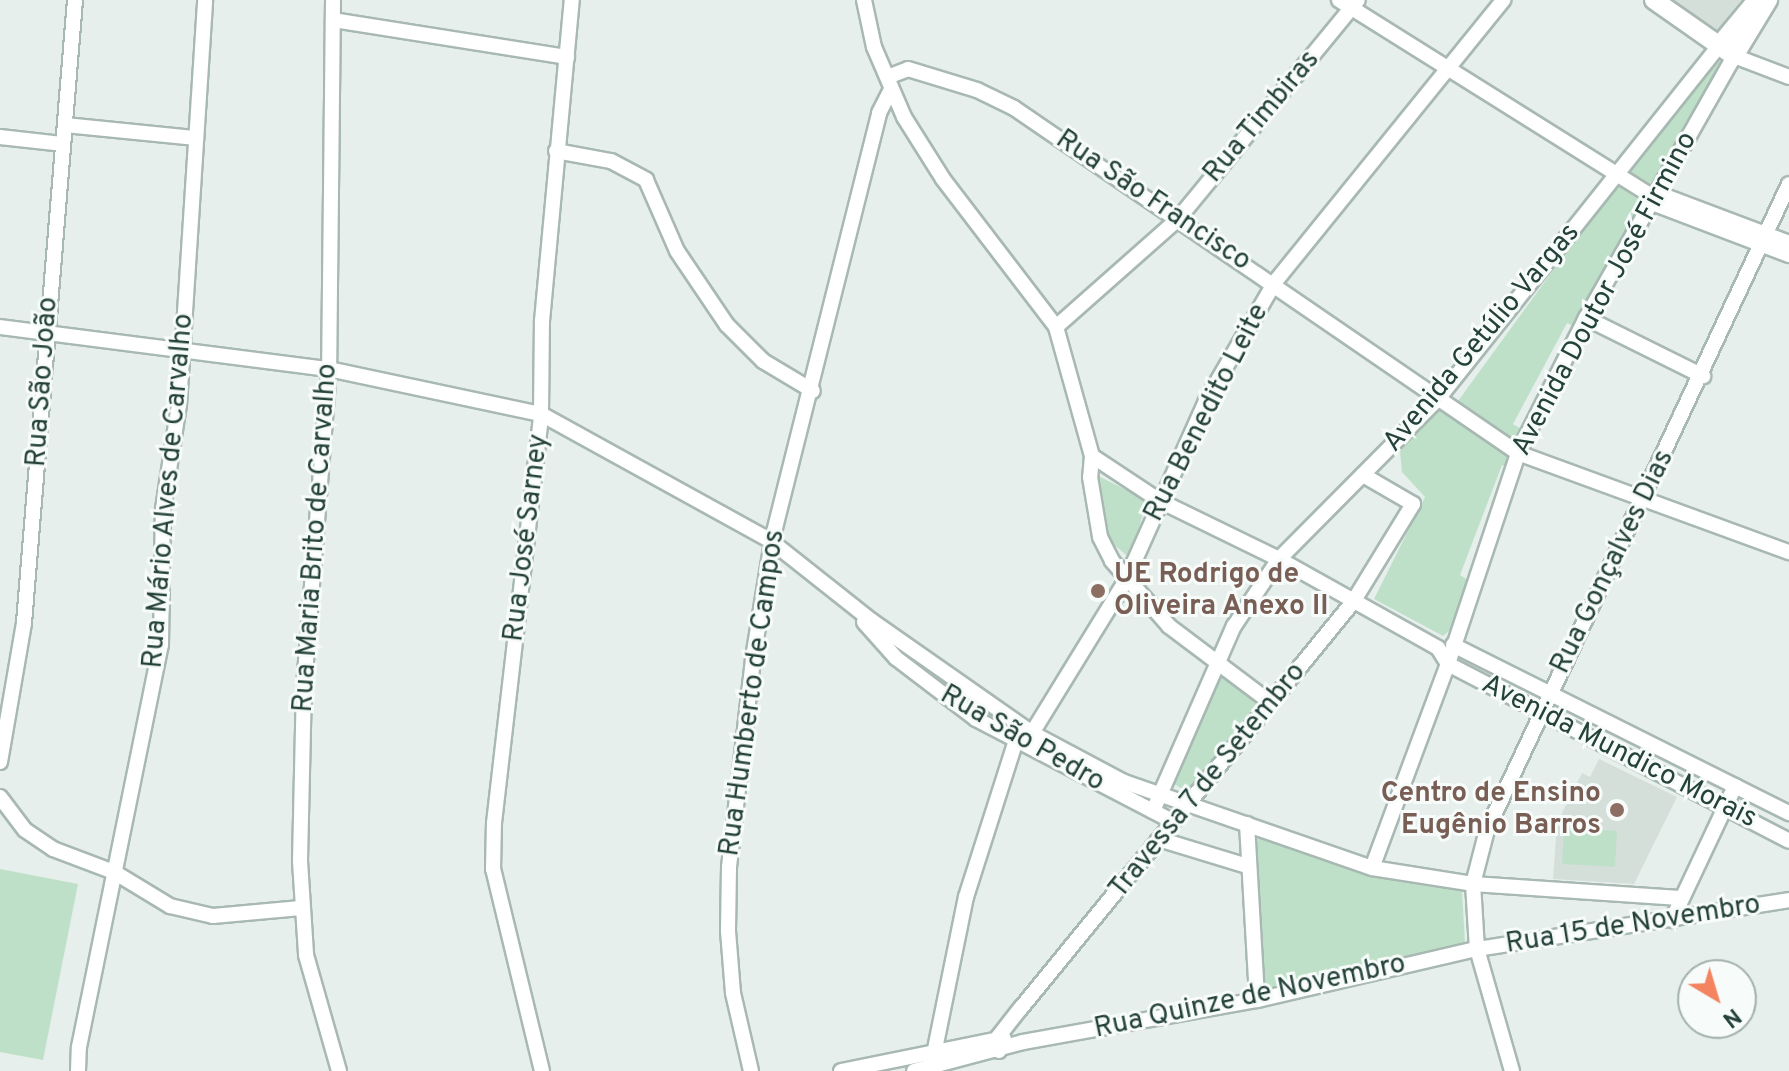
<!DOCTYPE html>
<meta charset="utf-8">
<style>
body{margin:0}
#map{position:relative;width:1789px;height:1071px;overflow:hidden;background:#e6efeb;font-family:Overpass,sans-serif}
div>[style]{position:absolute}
.built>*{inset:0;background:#d4dfda}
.green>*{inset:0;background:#bfe0c8;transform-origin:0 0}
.roads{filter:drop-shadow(2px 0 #a8b8b2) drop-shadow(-2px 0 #a8b8b2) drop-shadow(0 2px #a8b8b2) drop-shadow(0 -2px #a8b8b2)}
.street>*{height:14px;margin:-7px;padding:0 7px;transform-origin:7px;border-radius:7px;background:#fff}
.secondary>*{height:18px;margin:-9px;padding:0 9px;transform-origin:9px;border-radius:9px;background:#fff}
.dots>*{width:22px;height:22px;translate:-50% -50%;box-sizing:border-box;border:4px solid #f7fbf9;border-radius:50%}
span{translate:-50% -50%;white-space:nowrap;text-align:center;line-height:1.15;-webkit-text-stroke:6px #f7fbf9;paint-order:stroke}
.street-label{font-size:28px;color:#24423a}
.education-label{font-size:28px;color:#785e54;font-weight:700}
.left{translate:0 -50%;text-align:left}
.right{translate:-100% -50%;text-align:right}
.north{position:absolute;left:1677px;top:959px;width:80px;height:80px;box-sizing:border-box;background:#f7fbf9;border:2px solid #a3b1ad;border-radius:50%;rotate:142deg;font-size:22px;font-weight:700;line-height:32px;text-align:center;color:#24423a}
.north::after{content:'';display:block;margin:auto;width:28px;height:36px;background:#f4845f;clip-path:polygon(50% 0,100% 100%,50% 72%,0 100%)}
</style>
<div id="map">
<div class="built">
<div style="clip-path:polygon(1670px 0,1741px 0,1716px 32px)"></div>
<div style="clip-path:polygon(1599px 759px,1677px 797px,1634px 884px,1553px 879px,1557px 823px,1582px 773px,1590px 777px)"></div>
</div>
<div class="green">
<div style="clip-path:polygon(1716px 57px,1723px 61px,1653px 193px,1626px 174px)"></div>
<div style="clip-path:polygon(1616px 184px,1643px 203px,1577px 328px,1567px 323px,1513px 424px,1523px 430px,1515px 441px,1458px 401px)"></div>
<div style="clip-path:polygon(1440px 409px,1513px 455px,1510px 470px,1502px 465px,1460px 575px,1469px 581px,1449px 631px,1443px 636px,1374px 599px,1425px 497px,1402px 472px,1400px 451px)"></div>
<div style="clip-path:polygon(1098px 476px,1147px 500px,1132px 551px,1126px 555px,1110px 541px,1102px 524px)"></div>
<div style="clip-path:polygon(1224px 677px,1263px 700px,1187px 792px,1173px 783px,1219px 678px)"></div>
<div style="left:1564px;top:828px;width:53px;height:36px;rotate:3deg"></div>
<div style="clip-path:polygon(1256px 837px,1377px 877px,1462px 890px,1465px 943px,1265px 990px)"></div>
<div style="clip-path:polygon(0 869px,78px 884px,43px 1060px,0 1052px)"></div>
</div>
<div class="roads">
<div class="street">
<div style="left:333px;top:0;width:369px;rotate:90.6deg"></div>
<div style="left:329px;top:369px;width:316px;rotate:94.5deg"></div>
<div style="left:304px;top:684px;width:177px;rotate:91.3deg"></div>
<div style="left:300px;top:861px;width:94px;rotate:86.3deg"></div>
<div style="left:306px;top:955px;width:121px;rotate:74.1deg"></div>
<div style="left:864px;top:0;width:48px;rotate:78deg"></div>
<div style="left:874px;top:47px;width:76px;rotate:66.8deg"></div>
<div style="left:904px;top:117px;width:73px;rotate:57.8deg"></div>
<div style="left:943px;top:179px;width:186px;rotate:52.6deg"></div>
<div style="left:1056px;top:327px;width:134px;rotate:74.4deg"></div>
<div style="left:1092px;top:456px;width:21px;rotate:95deg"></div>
<div style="left:1090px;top:477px;width:61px;rotate:80.5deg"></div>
<div style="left:1100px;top:537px;width:27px;rotate:63deg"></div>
<div style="left:1112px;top:561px;width:86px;rotate:48.8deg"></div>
<div style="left:1169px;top:626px;width:128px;rotate:37deg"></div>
<div style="left:1339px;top:0;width:373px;rotate:32.1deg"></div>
<div style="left:333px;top:20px;width:237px;rotate:9deg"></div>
<div style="left:890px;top:76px;width:19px;rotate:-21deg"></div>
<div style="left:908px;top:69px;width:72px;rotate:16.9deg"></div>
<div style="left:977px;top:90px;width:41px;rotate:25.9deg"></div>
<div style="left:1014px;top:108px;width:611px;rotate:34.39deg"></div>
<div style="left:1518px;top:453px;width:289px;rotate:20.1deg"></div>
<div style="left:65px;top:125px;width:132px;rotate:5.7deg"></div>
<div style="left:0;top:137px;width:62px;rotate:6.4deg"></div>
<div style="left:556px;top:151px;width:56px;rotate:10.3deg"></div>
<div style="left:611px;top:161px;width:40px;rotate:28deg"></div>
<div style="left:646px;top:180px;width:77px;rotate:66.4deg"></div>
<div style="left:677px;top:251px;width:89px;rotate:56deg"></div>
<div style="left:727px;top:325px;width:51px;rotate:45deg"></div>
<div style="left:763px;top:361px;width:58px;rotate:31deg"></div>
<div style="left:1657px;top:193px;width:141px;rotate:20.7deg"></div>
<div style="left:1652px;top:203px;width:147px;rotate:20.8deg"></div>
<div style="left:1586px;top:318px;width:131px;rotate:26.4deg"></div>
<div style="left:0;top:327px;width:332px;rotate:7.3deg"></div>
<div style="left:329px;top:369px;width:217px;rotate:12deg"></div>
<div style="left:541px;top:414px;width:263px;rotate:28.9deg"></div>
<div style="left:771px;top:541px;width:129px;rotate:38.4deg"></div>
<div style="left:872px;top:621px;width:195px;rotate:35deg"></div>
<div style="left:1032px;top:733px;width:104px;rotate:28deg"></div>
<div style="left:1124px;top:782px;width:262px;rotate:19.1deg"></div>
<div style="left:1372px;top:868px;width:102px;rotate:9deg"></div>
<div style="left:1473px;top:884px;width:207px;rotate:3.9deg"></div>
<div style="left:1056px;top:327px;width:163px;rotate:-41.5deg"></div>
<div style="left:1178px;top:219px;width:283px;rotate:-50.6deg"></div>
<div style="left:1092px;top:456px;width:82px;rotate:33.5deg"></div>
<div style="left:1160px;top:501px;width:132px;rotate:26deg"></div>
<div style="left:1279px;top:559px;width:182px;rotate:29.2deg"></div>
<div style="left:1438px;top:648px;width:19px;rotate:58deg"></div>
<div style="left:1448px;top:664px;width:384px;rotate:27.4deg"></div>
<div style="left:864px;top:622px;width:48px;rotate:48.4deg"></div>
<div style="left:896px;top:658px;width:101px;rotate:37.3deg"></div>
<div style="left:976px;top:719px;width:221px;rotate:27.5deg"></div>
<div style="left:1453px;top:645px;width:376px;rotate:26.6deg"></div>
<div style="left:1032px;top:733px;width:180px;rotate:-58.4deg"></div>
<div style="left:1126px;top:580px;width:196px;rotate:-65.9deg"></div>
<div style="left:1206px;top:401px;width:138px;rotate:-59.9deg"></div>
<div style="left:1275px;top:282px;width:363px;rotate:-51deg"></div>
<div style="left:0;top:762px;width:141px;rotate:-80.2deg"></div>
<div style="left:24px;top:623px;width:625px;rotate:-85.32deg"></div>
<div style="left:0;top:797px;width:41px;rotate:52.9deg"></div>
<div style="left:25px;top:830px;width:34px;rotate:34deg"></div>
<div style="left:53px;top:849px;width:65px;rotate:20.7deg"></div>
<div style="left:114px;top:872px;width:66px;rotate:31.3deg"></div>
<div style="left:170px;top:906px;width:44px;rotate:13.1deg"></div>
<div style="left:213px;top:916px;width:88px;rotate:-5.2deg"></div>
<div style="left:1153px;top:811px;width:202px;rotate:-66.4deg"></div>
<div style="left:1234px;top:626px;width:81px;rotate:-56.1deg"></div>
<div style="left:1279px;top:559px;width:226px;rotate:-45.2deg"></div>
<div style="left:1438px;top:399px;width:451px;rotate:-51.5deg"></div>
<div style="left:1247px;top:824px;width:176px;rotate:86.7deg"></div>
<div style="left:1162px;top:840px;width:89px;rotate:17deg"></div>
<div style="left:1372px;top:868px;width:218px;rotate:-69.6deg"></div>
<div style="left:1448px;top:664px;width:222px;rotate:-71.6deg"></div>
<div style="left:1518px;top:453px;width:151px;rotate:-63.3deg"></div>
<div style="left:1586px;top:318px;width:301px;rotate:-60.5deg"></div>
<div style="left:1734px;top:56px;width:59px;rotate:20.9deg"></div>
<div style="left:1672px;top:920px;width:148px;rotate:-64.8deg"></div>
<div style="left:935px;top:1049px;width:155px;rotate:-78.5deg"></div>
<div style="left:966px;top:897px;width:162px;rotate:-72.3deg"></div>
<div style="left:999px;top:1051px;width:14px;rotate:-94deg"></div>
<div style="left:998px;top:1037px;width:37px;rotate:-52deg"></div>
<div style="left:1021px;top:1008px;width:524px;rotate:-50.73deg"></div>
<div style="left:1353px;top:602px;width:115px;rotate:-58.5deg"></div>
<div style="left:1413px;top:504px;width:58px;rotate:-149.9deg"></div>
<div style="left:78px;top:1071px;width:24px;rotate:-88deg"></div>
<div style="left:79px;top:1047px;width:410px;rotate:-78.5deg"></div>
<div style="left:161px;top:645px;width:136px;rotate:-89.2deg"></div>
<div style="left:163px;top:509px;width:105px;rotate:-81.3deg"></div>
<div style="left:179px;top:405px;width:406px;rotate:-86.3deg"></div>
<div style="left:542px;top:1071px;width:208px;rotate:-103.6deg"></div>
<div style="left:493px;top:869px;width:46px;rotate:-88.8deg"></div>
<div style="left:494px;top:823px;width:412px;rotate:-83.4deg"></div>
<div style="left:541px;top:414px;width:93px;rotate:-89.4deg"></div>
<div style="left:542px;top:321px;width:322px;rotate:-84.7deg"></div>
<div style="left:751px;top:1071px;width:80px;rotate:-103deg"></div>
<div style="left:733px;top:993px;width:62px;rotate:-94.6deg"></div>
<div style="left:728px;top:931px;width:64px;rotate:-89.1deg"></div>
<div style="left:729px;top:867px;width:210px;rotate:-83.4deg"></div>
<div style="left:753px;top:658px;width:124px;rotate:-80.7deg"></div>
<div style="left:773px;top:536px;width:436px;rotate:-75.9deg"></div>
<div style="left:879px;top:113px;width:27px;rotate:-63deg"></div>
<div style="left:841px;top:1071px;width:166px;rotate:-11.4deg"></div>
<div style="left:914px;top:1071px;width:113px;rotate:-14.9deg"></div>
<div style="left:1023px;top:1042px;width:238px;rotate:-10.2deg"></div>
<div style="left:1257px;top:1000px;width:226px;rotate:-13.1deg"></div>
<div style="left:1477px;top:949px;width:316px;rotate:-8.9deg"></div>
<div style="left:1512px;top:1071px;width:127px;rotate:-106deg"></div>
<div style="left:1477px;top:949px;width:65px;rotate:-93.5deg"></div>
<div style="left:1473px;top:884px;width:56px;rotate:-75.5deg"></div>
<div style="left:1487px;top:830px;width:713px;rotate:-64.94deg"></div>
</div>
<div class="secondary">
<div style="left:1654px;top:0;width:98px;rotate:35deg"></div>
<div style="left:1734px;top:56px;width:66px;rotate:-58.7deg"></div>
<div style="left:1719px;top:46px;width:60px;rotate:-50.4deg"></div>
</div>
</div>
<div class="dots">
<div style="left:1098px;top:591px;background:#8d6e63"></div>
<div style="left:1617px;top:810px;background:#8d6e63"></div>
</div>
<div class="street-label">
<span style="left:1262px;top:117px;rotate:-50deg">Rua Timbiras</span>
<span style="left:1153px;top:201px;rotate:34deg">Rua São Francisco</span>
<span style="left:1605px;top:294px;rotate:-62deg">Avenida Doutor José Firmino</span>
<span style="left:1482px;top:338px;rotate:-50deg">Avenida Getúlio Vargas</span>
<span style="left:43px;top:382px;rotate:-86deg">Rua São João</span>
<span style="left:1207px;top:413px;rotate:-63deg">Rua Benedito Leite</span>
<span style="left:169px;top:491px;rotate:-85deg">Rua Mário Alves de Carvalho</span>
<span style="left:316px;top:538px;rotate:-86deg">Rua Maria Brito de Carvalho</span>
<span style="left:527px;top:538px;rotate:-83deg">Rua José Sarney</span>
<span style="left:1613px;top:562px;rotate:-64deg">Rua Gonçalves Dias</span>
<span style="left:753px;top:693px;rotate:-82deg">Rua Humberto de Campos</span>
<span style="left:1022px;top:739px;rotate:30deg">Rua São Pedro</span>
<span style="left:1619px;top:752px;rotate:27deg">Avenida Mundico Morais</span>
<span style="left:1208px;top:781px;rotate:-51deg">Travessa 7 de Setembro</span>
<span style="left:1633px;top:925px;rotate:-9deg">Rua 15 de Novembro</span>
<span style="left:1250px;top:997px;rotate:-12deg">Rua Quinze de Novembro</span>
</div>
<div class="education-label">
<span class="left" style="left:1114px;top:591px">UE Rodrigo de<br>Oliveira Anexo II</span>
<span class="right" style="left:1601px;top:810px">Centro de Ensino<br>Eugênio Barros</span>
</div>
<div class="north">N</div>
</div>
